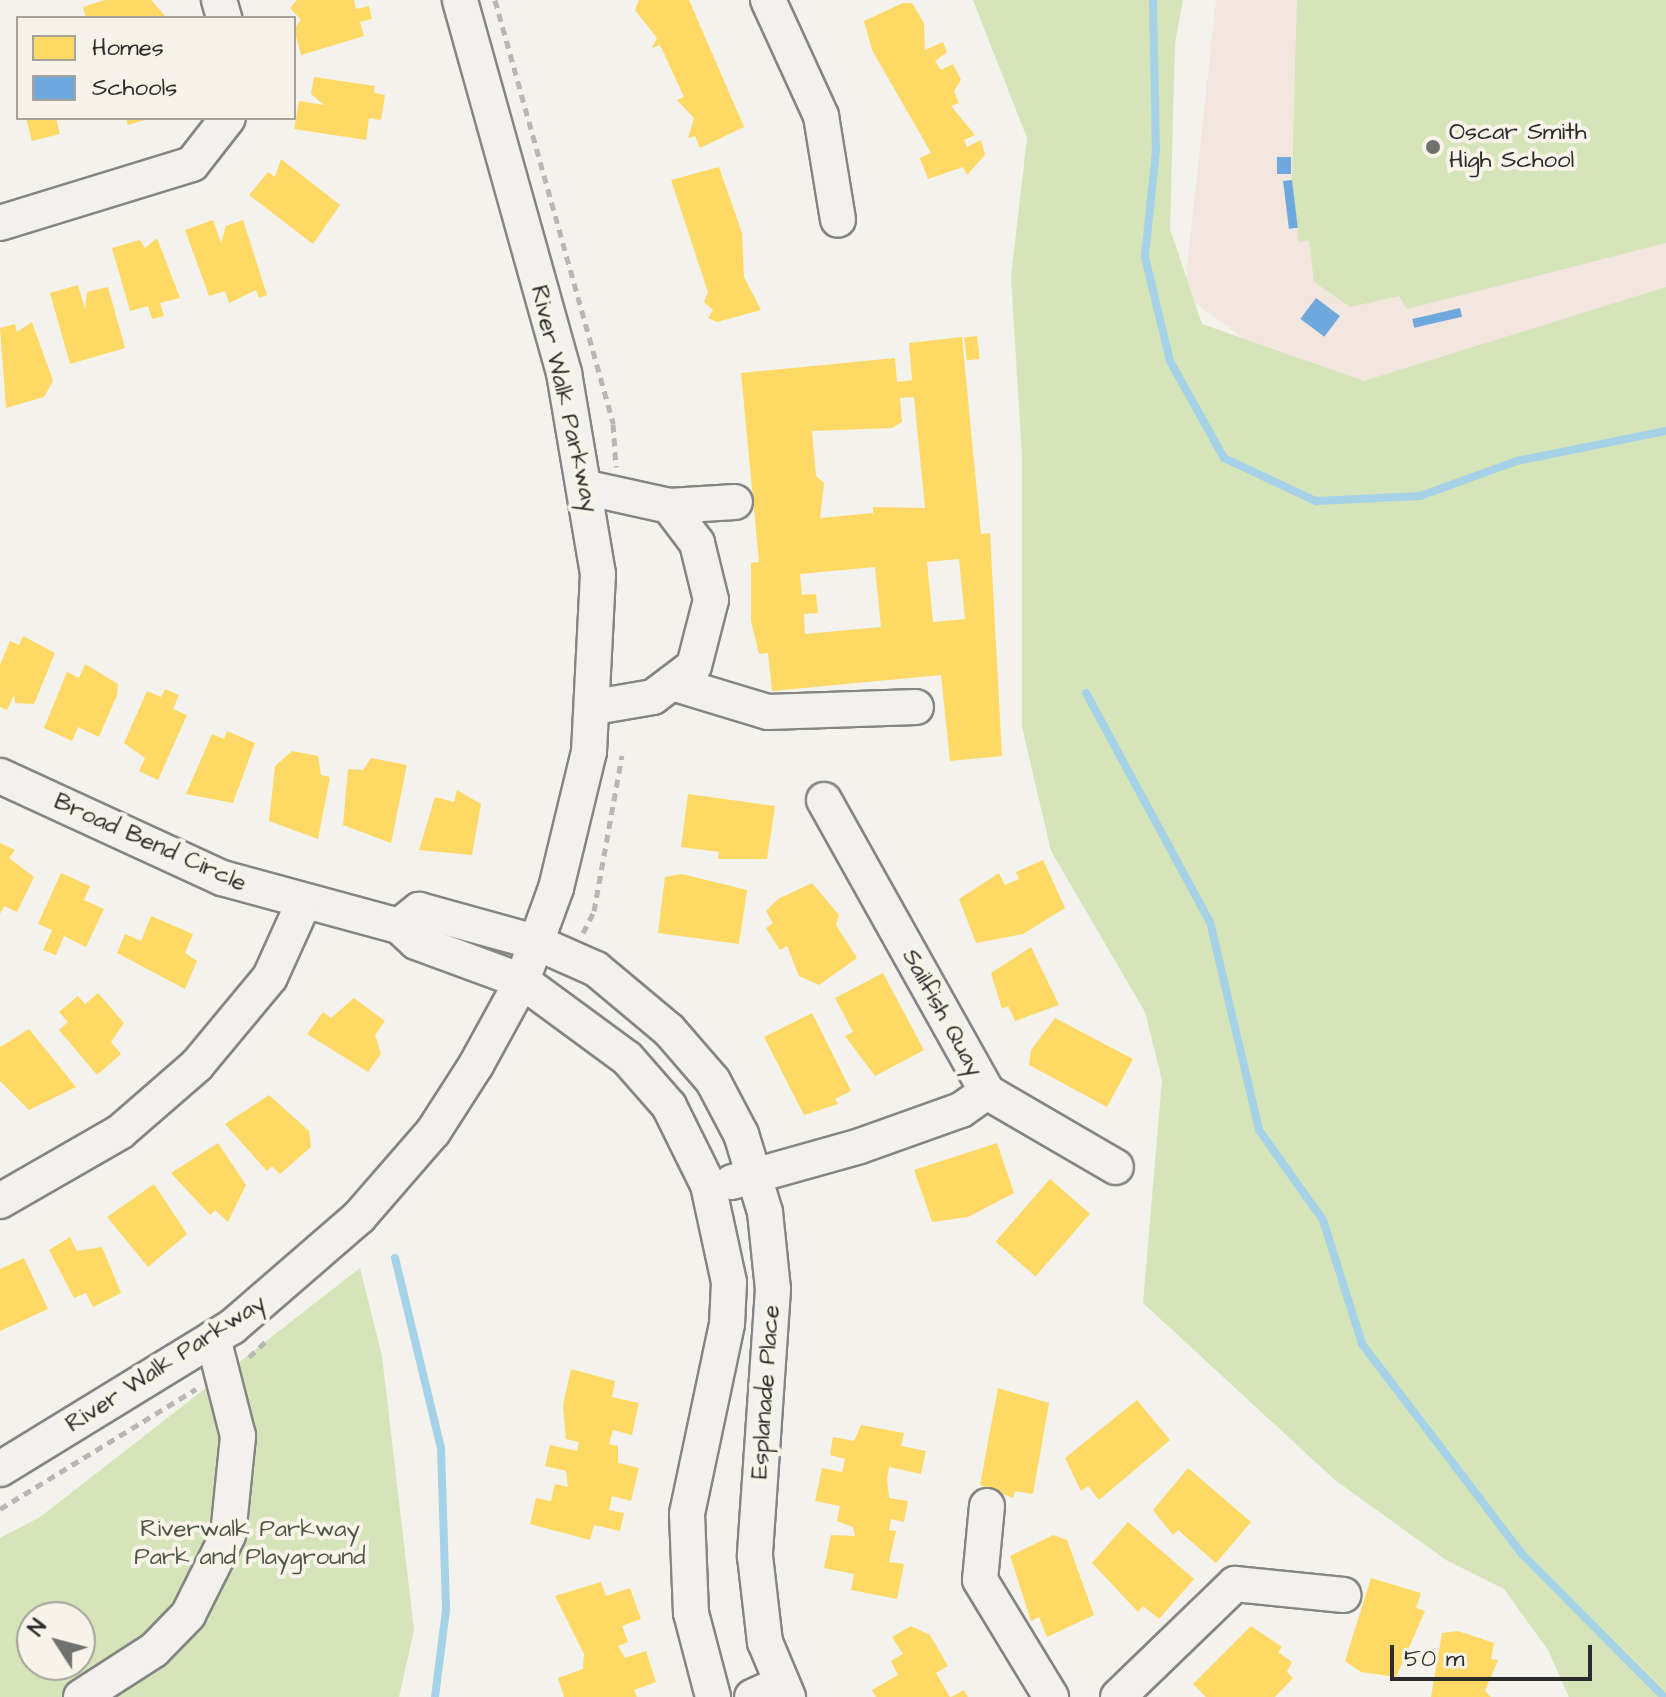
<!DOCTYPE html>
<style>
body{margin:0}
#map{position:relative;width:1666px;height:1697px;overflow:hidden;background:#f4f2ec;font-family:"Architects Daughter",sans-serif}
div>[style]{position:absolute}
.built>*{inset:0;background:#f2e6de}
.green>*{inset:0;background:#d5e4b9}
.homes>*{inset:0;background:#ffd966;transform-origin:0 0}
.schools>*{inset:0;background:#6fa8dc;transform-origin:0 0}
.stream>*{height:8px;margin:-4px;padding:0 4px;transform-origin:4px;border-radius:4px;background:#a6d2e7}
.path>*{height:5px;margin-top:-2.5px;transform-origin:0;background:repeating-linear-gradient(90deg,#b8b7b5 0 8px,transparent 0 14px)}
.roads{filter:drop-shadow(2px 0 #858582) drop-shadow(-2px 0 #858582) drop-shadow(0 2px #858582) drop-shadow(0 -2px #858582)}
.minor>*{height:34px;margin:-17px;padding:0 17px;transform-origin:17px;border-radius:17px;background:#f2f1ed}
.dots>*{width:22px;height:22px;translate:-50% -50%;box-sizing:border-box;border:4px solid #f7f3e8;border-radius:50%}
span{translate:-50% -50%;white-space:nowrap;text-align:center;line-height:1.15;-webkit-text-stroke:8px #f7f3e8;paint-order:stroke}
.poi-label{font-size:24px;color:#2b2b2b}
.left{translate:0 -50%;text-align:left}
.street-label{font-size:24px;color:#2b2b2b}
.park-label{font-size:24px;color:#4f5644}
.legend{position:absolute;left:16px;top:16px;width:280px;height:104px;box-sizing:border-box;background:#f7f3e8;border:2px solid #a5a39c;margin:0;padding:10px 14px;list-style:none;font-size:24px;color:#2b2b2b}
.legend li{display:flex;align-items:center;gap:16px;height:40px}
.legend b{width:40px;border:2px solid #a5a39c}
.north{position:absolute;left:16px;top:1601px;width:80px;height:80px;box-sizing:border-box;background:#f7f3e8;border:2px solid #a5a39c;border-radius:50%;rotate:306deg;font-size:22px;font-weight:700;line-height:32px;text-align:center;color:#2b2b2b}
.north::after{content:'';display:block;margin:auto;width:28px;height:36px;background:#71716f;clip-path:polygon(50% 0,100% 100%,50% 72%,0 100%)}
.scale{position:absolute;left:1390px;top:1645px;width:202px;height:36px;box-sizing:border-box;border:4px solid #2b2b2b;border-top:0;padding-left:10px;font-size:24px;line-height:28px;white-space:nowrap;color:#2b2b2b;-webkit-text-stroke:6px #f7f3e8;paint-order:stroke}
</style>
<div id="map">
<div class="built">
<div style="clip-path:polygon(1216px 0,1666px 0,1666px 331px,1321px 394px,1184px 295px)"></div>
</div>
<div class="green">
<div style="clip-path:polygon(973px 0,1183px 0,1175px 43px,1170px 229px,1202px 324px,1364px 381px,1666px 287px,1666px 1697px,1569px 1697px,1548px 1650px,1504px 1589px,1446px 1560px,1335px 1480px,1143px 1303px,1162px 1080px,1145px 1012px,1051px 851px,1022px 727px,1022px 456px,1011px 277px,1027px 138px)"></div>
<div style="clip-path:polygon(1297px 0,1666px 0,1666px 243px,1407px 309px,1399px 296px,1350px 307px,1314px 282px,1309px 240px,1299px 242px,1292px 180px)"></div>
<div style="clip-path:polygon(evenodd,360px 1268px,382px 1356px,414px 1630px,399px 1697px,0 1697px,0 1538px,40px 1517px,360px 1268px,32px 1617px,80px 1617px,80px 1665px,32px 1665px,32px 1617px)"></div>
</div>
<div class="homes">
<div style="clip-path:polygon(105px 0,151px 0,167px 18px,86px 18px,83px 7px)"></div>
<div style="clip-path:polygon(297px 0,354px 0,356px 9px,369px 6px,372px 19px,360px 22px,364px 36px,301px 55px,294px 29px,301px 20px,290px 8px)"></div>
<div style="clip-path:polygon(639px 0,689px 0,744px 127px,700px 148px,695px 136px,688px 138px,694px 118px,677px 100px,684px 97px,660px 45px,652px 48px,657px 38px,635px 10px)"></div>
<div style="clip-path:polygon(903px 3px,912px 3px,924px 23px,925px 50px,943px 42px,947px 52px,935px 61px,941px 70px,953px 64px,961px 80px,954px 91px,959px 103px,951px 106px,975px 135px,964px 140px,967px 147px,981px 140px,985px 155px,967px 175px,963px 167px,928px 179px,920px 158px,931px 153px,872px 50px,864px 21px)"></div>
<div style="clip-path:polygon(314px 77px,375px 86px,374px 93px,385px 95px,381px 120px,369px 118px,366px 140px,294px 129px,299px 101px,324px 105px,311px 94px)"></div>
<div style="clip-path:polygon(26px 118px,56px 118px,60px 134px,32px 141px)"></div>
<div style="clip-path:polygon(126px 118px,148px 118px,148px 119px,128px 125px)"></div>
<div style="clip-path:polygon(281px 159px,340px 205px,313px 244px,249px 195px,268px 172px,275px 177px)"></div>
<div style="clip-path:polygon(719px 167px,742px 233px,744px 277px,761px 310px,717px 322px,708px 318px,713px 310px,704px 302px,708px 292px,671px 180px)"></div>
<div style="clip-path:polygon(213px 220px,221px 243px,226px 226px,243px 220px,267px 295px,259px 298px,256px 290px,229px 303px,225px 291px,209px 296px,185px 230px)"></div>
<div style="clip-path:polygon(157px 238px,180px 298px,160px 303px,164px 316px,152px 319px,148px 306px,130px 311px,112px 248px,140px 240px,145px 248px)"></div>
<div style="clip-path:polygon(78px 285px,85px 309px,87px 292px,108px 287px,125px 348px,70px 364px,50px 293px)"></div>
<div style="clip-path:polygon(32px 322px,53px 381px,44px 397px,6px 408px,0 328px,15px 324px,17px 332px)"></div>
<div style="left:977px;top:336px;width:23px;height:13px;rotate:83deg"></div>
<div style="clip-path:polygon(evenodd,962px 337px,981px 534px,990px 533px,1002px 756px,950px 761px,941px 675px,772px 691px,768px 653px,759px 654px,751px 621px,751px 563px,759px 562px,741px 373px,895px 358px,897px 382px,912px 380px,909px 343px,962px 337px,914px 397px,925px 508px,873px 507px,873px 513px,820px 518px,824px 483px,816px 476px,812px 431px,892px 428px,902px 422px,900px 398px,914px 397px,962px 337px,959px 559px,965px 619px,933px 622px,927px 562px,959px 559px,962px 337px,875px 567px,881px 627px,805px 634px,804px 614px,818px 613px,816px 594px,802px 595px,800px 574px,875px 567px)"></div>
<div style="clip-path:polygon(23px 636px,55px 653px,34px 704px,15px 703px,14px 695px,7px 710px,0 707px,0 665px,10px 641px,19px 645px)"></div>
<div style="clip-path:polygon(85px 664px,118px 684px,117px 695px,99px 737px,78px 727px,72px 741px,44px 728px,67px 672px,79px 678px)"></div>
<div style="clip-path:polygon(165px 689px,179px 695px,173px 709px,187px 715px,158px 780px,139px 771px,145px 758px,124px 743px,147px 691px,161px 697px)"></div>
<div style="clip-path:polygon(227px 731px,255px 743px,233px 803px,186px 794px,212px 734px,224px 739px)"></div>
<div style="clip-path:polygon(292px 751px,318px 756px,321px 775px,330px 777px,318px 839px,269px 821px,275px 766px)"></div>
<div style="clip-path:polygon(371px 758px,407px 765px,391px 843px,343px 825px,348px 769px,363px 770px)"></div>
<div style="clip-path:polygon(457px 790px,481px 804px,472px 855px,419px 850px,435px 797px,454px 802px)"></div>
<div style="clip-path:polygon(688px 794px,775px 806px,767px 859px,718px 859px,719px 852px,681px 847px)"></div>
<div style="clip-path:polygon(0 843px,15px 850px,9px 858px,34px 877px,17px 912px,4px 906px,0 914px)"></div>
<div style="clip-path:polygon(1043px 860px,1065px 908px,1023px 934px,976px 943px,959px 899px,999px 873px,1005px 885px,1019px 879px,1016px 872px)"></div>
<div style="clip-path:polygon(61px 873px,90px 886px,84px 900px,104px 909px,86px 947px,64px 936px,56px 955px,43px 950px,52px 930px,38px 924px)"></div>
<div style="clip-path:polygon(682px 874px,747px 890px,739px 944px,658px 933px,665px 877px)"></div>
<div style="clip-path:polygon(812px 883px,839px 915px,836px 925px,857px 958px,819px 985px,799px 976px,787px 946px,780px 950px,766px 928px,773px 923px,766px 911px,778px 899px)"></div>
<div style="clip-path:polygon(151px 916px,193px 934px,185px 953px,197px 961px,185px 989px,117px 953px,125px 934px,141px 941px)"></div>
<div style="clip-path:polygon(1031px 947px,1059px 1005px,1015px 1021px,1008px 1006px,1002px 1009px,991px 973px)"></div>
<div style="clip-path:polygon(883px 973px,924px 1050px,875px 1076px,845px 1036px,853px 1032px,835px 998px)"></div>
<div style="clip-path:polygon(98px 993px,124px 1023px,111px 1042px,121px 1054px,97px 1075px,59px 1030px,68px 1022px,59px 1012px,78px 996px,85px 1004px)"></div>
<div style="clip-path:polygon(354px 998px,385px 1021px,375px 1035px,381px 1054px,368px 1072px,307px 1034px,323px 1012px,331px 1018px)"></div>
<div style="clip-path:polygon(812px 1013px,851px 1091px,835px 1099px,838px 1104px,804px 1115px,764px 1037px)"></div>
<div style="clip-path:polygon(1055px 1018px,1133px 1059px,1107px 1107px,1029px 1065px,1031px 1050px)"></div>
<div style="clip-path:polygon(29px 1029px,76px 1087px,29px 1110px,0 1081px,0 1047px)"></div>
<div style="clip-path:polygon(269px 1095px,309px 1131px,311px 1147px,280px 1174px,272px 1166px,267px 1171px,225px 1124px)"></div>
<div style="clip-path:polygon(218px 1143px,246px 1185px,228px 1222px,215px 1210px,210px 1215px,171px 1173px)"></div>
<div style="clip-path:polygon(997px 1143px,1014px 1193px,968px 1217px,932px 1222px,914px 1170px)"></div>
<div style="left:1050px;top:1179px;width:53px;height:83px;rotate:41deg"></div>
<div style="clip-path:polygon(154px 1184px,187px 1234px,148px 1267px,107px 1217px)"></div>
<div style="clip-path:polygon(70px 1237px,77px 1251px,102px 1247px,121px 1293px,93px 1307px,86px 1293px,74px 1298px,49px 1250px)"></div>
<div style="clip-path:polygon(24px 1258px,48px 1309px,0 1331px,0 1269px)"></div>
<div style="clip-path:polygon(571px 1369px,615px 1381px,612px 1397px,639px 1403px,632px 1435px,613px 1430px,609px 1444px,618px 1446px,618px 1463px,639px 1468px,631px 1501px,612px 1496px,609px 1510px,624px 1513px,620px 1531px,594px 1525px,590px 1540px,530px 1524px,536px 1498px,551px 1501px,555px 1484px,568px 1487px,566px 1471px,545px 1466px,550px 1445px,577px 1451px,579px 1442px,566px 1439px,563px 1405px)"></div>
<div style="clip-path:polygon(998px 1388px,1049px 1403px,1033px 1494px,1015px 1491px,1013px 1498px,980px 1485px)"></div>
<div style="clip-path:polygon(1137px 1400px,1170px 1440px,1099px 1500px,1088px 1486px,1081px 1491px,1065px 1458px)"></div>
<div style="clip-path:polygon(861px 1425px,904px 1433px,901px 1446px,926px 1451px,921px 1474px,889px 1467px,887px 1479px,889px 1498px,908px 1501px,904px 1522px,891px 1519px,889px 1530px,896px 1531px,889px 1562px,904px 1564px,897px 1599px,851px 1590px,854px 1574px,824px 1568px,831px 1535px,855px 1536px,853px 1527px,837px 1521px,840px 1506px,815px 1501px,822px 1468px,842px 1472px,845px 1459px,830px 1455px,833px 1437px,854px 1441px)"></div>
<div style="clip-path:polygon(1188px 1468px,1251px 1522px,1216px 1563px,1178px 1530px,1173px 1535px,1153px 1510px)"></div>
<div style="clip-path:polygon(1128px 1522px,1194px 1579px,1159px 1619px,1143px 1606px,1138px 1612px,1092px 1563px)"></div>
<div style="clip-path:polygon(1053px 1535px,1067px 1540px,1094px 1615px,1047px 1637px,1039px 1617px,1031px 1621px,1010px 1556px)"></div>
<div style="clip-path:polygon(1371px 1578px,1421px 1593px,1416px 1608px,1425px 1611px,1396px 1677px,1361px 1672px,1345px 1661px)"></div>
<div style="clip-path:polygon(601px 1582px,606px 1596px,630px 1588px,641px 1619px,622px 1626px,628px 1642px,618px 1646px,625px 1658px,646px 1651px,656px 1682px,634px 1690px,637px 1697px,564px 1697px,558px 1678px,583px 1669px,584px 1654px,555px 1596px)"></div>
<div style="clip-path:polygon(911px 1626px,930px 1635px,948px 1666px,936px 1673px,950px 1697px,876px 1697px,872px 1690px,898px 1675px,891px 1661px,903px 1654px,892px 1637px)"></div>
<div style="clip-path:polygon(1251px 1626px,1282px 1647px,1278px 1652px,1292px 1662px,1287px 1672px,1293px 1678px,1275px 1697px,1206px 1697px,1193px 1684px)"></div>
<div style="clip-path:polygon(1458px 1631px,1494px 1643px,1491px 1659px,1498px 1660px,1485px 1691px,1491px 1697px,1431px 1697px,1442px 1633px)"></div>
<div style="clip-path:polygon(964px 1690px,968px 1697px,951px 1697px)"></div>
</div>
<div class="schools">
<div style="left:1277px;top:157px;width:14px;height:17px"></div>
<div style="left:1292px;top:180px;width:48px;height:9px;rotate:83deg"></div>
<div style="left:1316px;top:298px;width:30px;height:26px;rotate:37deg"></div>
<div style="left:1460px;top:308px;width:9px;height:49px;rotate:77deg"></div>
</div>
<div class="stream">
<div style="left:1153px;top:0;width:150px;rotate:88.9deg"></div>
<div style="left:1156px;top:150px;width:108px;rotate:95.9deg"></div>
<div style="left:1145px;top:257px;width:107px;rotate:76.5deg"></div>
<div style="left:1170px;top:361px;width:111px;rotate:60.9deg"></div>
<div style="left:1224px;top:458px;width:102px;rotate:25.1deg"></div>
<div style="left:1316px;top:501px;width:104px;rotate:-2.8deg"></div>
<div style="left:1420px;top:496px;width:103px;rotate:-19.8deg"></div>
<div style="left:1517px;top:461px;width:152px;rotate:-11.4deg"></div>
<div style="left:1086px;top:693px;width:260px;rotate:61.6deg"></div>
<div style="left:1210px;top:922px;width:214px;rotate:76.7deg"></div>
<div style="left:1259px;top:1130px;width:110px;rotate:54.6deg"></div>
<div style="left:1323px;top:1220px;width:130px;rotate:72.5deg"></div>
<div style="left:1362px;top:1344px;width:265px;rotate:52.7deg"></div>
<div style="left:1523px;top:1555px;width:200px;rotate:45.2deg"></div>
<div style="left:395px;top:1258px;width:195px;rotate:76.4deg"></div>
<div style="left:441px;top:1448px;width:162px;rotate:88.2deg"></div>
<div style="left:446px;top:1610px;width:88px;rotate:97.2deg"></div>
</div>
<div class="path">
<div style="left:495px;top:0;width:440px;rotate:74.4deg"></div>
<div style="left:613px;top:424px;width:43px;rotate:86deg"></div>
<div style="left:583px;top:933px;width:25px;rotate:-63deg"></div>
<div style="left:594px;top:911px;width:158px;rotate:-79.8deg"></div>
<div style="left:249px;top:1357px;width:26px;rotate:-43deg"></div>
<div style="left:0;top:1509px;width:230px;rotate:-31.5deg"></div>
</div>
<div class="roads">
<div class="minor">
<div style="left:219px;top:0;width:19px;rotate:74deg"></div>
<div style="left:768px;top:0;width:128px;rotate:65.4deg"></div>
<div style="left:821px;top:116px;width:105px;rotate:80.7deg"></div>
<div style="left:0;top:223px;width:201px;rotate:-17.1deg"></div>
<div style="left:192px;top:164px;width:58px;rotate:-52deg"></div>
<div style="left:588px;top:488px;width:83px;rotate:12.5deg"></div>
<div style="left:669px;top:506px;width:66px;rotate:-3.5deg"></div>
<div style="left:672px;top:683px;width:100px;rotate:16.8deg"></div>
<div style="left:768px;top:712px;width:148px;rotate:-1.9deg"></div>
<div style="left:595px;top:707px;width:59px;rotate:-9.8deg"></div>
<div style="left:653px;top:697px;width:51px;rotate:-37.1deg"></div>
<div style="left:694px;top:666px;width:68px;rotate:-75.6deg"></div>
<div style="left:711px;top:600px;width:59px;rotate:-103.8deg"></div>
<div style="left:697px;top:543px;width:46px;rotate:-127.1deg"></div>
<div style="left:0;top:776px;width:244px;rotate:24.7deg"></div>
<div style="left:222px;top:878px;width:183px;rotate:15.2deg"></div>
<div style="left:399px;top:926px;width:23px;rotate:43deg"></div>
<div style="left:416px;top:942px;width:113px;rotate:20.2deg"></div>
<div style="left:522px;top:981px;width:130px;rotate:36.3deg"></div>
<div style="left:627px;top:1058px;width:64px;rotate:48.8deg"></div>
<div style="left:669px;top:1106px;width:88px;rotate:63.7deg"></div>
<div style="left:708px;top:1185px;width:99px;rotate:77.8deg"></div>
<div style="left:729px;top:1282px;width:42px;rotate:92.7deg"></div>
<div style="left:727px;top:1324px;width:194px;rotate:101.9deg"></div>
<div style="left:687px;top:1514px;width:99px;rotate:87.7deg"></div>
<div style="left:691px;top:1613px;width:87px;rotate:75.3deg"></div>
<div style="left:824px;top:800px;width:334px;rotate:60.8deg"></div>
<div style="left:987px;top:1092px;width:149px;rotate:30.2deg"></div>
<div style="left:399px;top:926px;width:26px;rotate:-39deg"></div>
<div style="left:419px;top:910px;width:120px;rotate:15.4deg"></div>
<div style="left:535px;top:942px;width:67px;rotate:23.9deg"></div>
<div style="left:596px;top:969px;width:95px;rotate:39.9deg"></div>
<div style="left:669px;top:1030px;width:67px;rotate:49.2deg"></div>
<div style="left:713px;top:1081px;width:60px;rotate:62.2deg"></div>
<div style="left:741px;top:1134px;width:82px;rotate:72.9deg"></div>
<div style="left:765px;top:1212px;width:77px;rotate:84.1deg"></div>
<div style="left:773px;top:1289px;width:268px;rotate:93.9deg"></div>
<div style="left:755px;top:1556px;width:87px;rotate:83.4deg"></div>
<div style="left:765px;top:1642px;width:60px;rotate:67.3deg"></div>
<div style="left:732px;top:1182px;width:133px;rotate:-15.7deg"></div>
<div style="left:860px;top:1146px;width:107px;rotate:-19.6deg"></div>
<div style="left:961px;top:1110px;width:32px;rotate:-35deg"></div>
<div style="left:0;top:1201px;width:138px;rotate:-29.9deg"></div>
<div style="left:120px;top:1132px;width:102px;rotate:-41deg"></div>
<div style="left:197px;top:1065px;width:114px;rotate:-50.3deg"></div>
<div style="left:270px;top:977px;width:78px;rotate:-65.7deg"></div>
<div style="left:0;top:1469px;width:272px;rotate:-31.5deg"></div>
<div style="left:232px;top:1327px;width:168px;rotate:-40.9deg"></div>
<div style="left:359px;top:1217px;width:113px;rotate:-49deg"></div>
<div style="left:433px;top:1132px;width:80px;rotate:-57.3deg"></div>
<div style="left:476px;top:1065px;width:96px;rotate:-61.3deg"></div>
<div style="left:522px;top:981px;width:99px;rotate:-69.9deg"></div>
<div style="left:556px;top:888px;width:140px;rotate:-76.4deg"></div>
<div style="left:589px;top:752px;width:178px;rotate:-87.1deg"></div>
<div style="left:598px;top:574px;width:204px;rotate:-99.6deg"></div>
<div style="left:564px;top:373px;width:387px;rotate:-105.6deg"></div>
<div style="left:987px;top:1506px;width:74px;rotate:95.4deg"></div>
<div style="left:980px;top:1580px;width:137px;rotate:58.7deg"></div>
<div style="left:81px;top:1697px;width:87px;rotate:-32.8deg"></div>
<div style="left:154px;top:1650px;width:49px;rotate:-45.8deg"></div>
<div style="left:188px;top:1615px;width:89px;rotate:-63.4deg"></div>
<div style="left:228px;top:1535px;width:100px;rotate:-84.2deg"></div>
<div style="left:238px;top:1436px;width:101px;rotate:-104.3deg"></div>
<div style="left:752px;top:1697px;width:33px;rotate:-25deg"></div>
<div style="left:1118px;top:1697px;width:163px;rotate:-44deg"></div>
<div style="left:1235px;top:1584px;width:109px;rotate:5.8deg"></div>
</div>
</div>
<div class="dots">
<div style="left:1433px;top:147px;background:#71716f"></div>
</div>
<div class="poi-label">
<span class="left" style="left:1449px;top:147px">Oscar Smith<br>High School</span>
</div>
<div class="street-label">
<span style="left:564px;top:399px;rotate:77deg">River Walk Parkway</span>
<span style="left:150px;top:843px;rotate:24deg">Broad Bend Circle</span>
<span style="left:942px;top:1013px;rotate:61deg">Sailfish Quay</span>
<span style="left:166px;top:1364px;rotate:-33deg">River Walk Parkway</span>
<span style="left:766px;top:1392px;rotate:-86deg">Esplanade Place</span>
</div>
<div class="park-label">
<span style="left:250px;top:1544px">Riverwalk Parkway<br>Park and Playground</span>
</div>
<ul class="legend">
<li><b style="height:22px;background:#ffd966"></b>Homes</li>
<li><b style="height:22px;background:#6fa8dc"></b>Schools</li>
</ul>
<div class="north">N</div>
<div class="scale">50 m</div>
</div>
